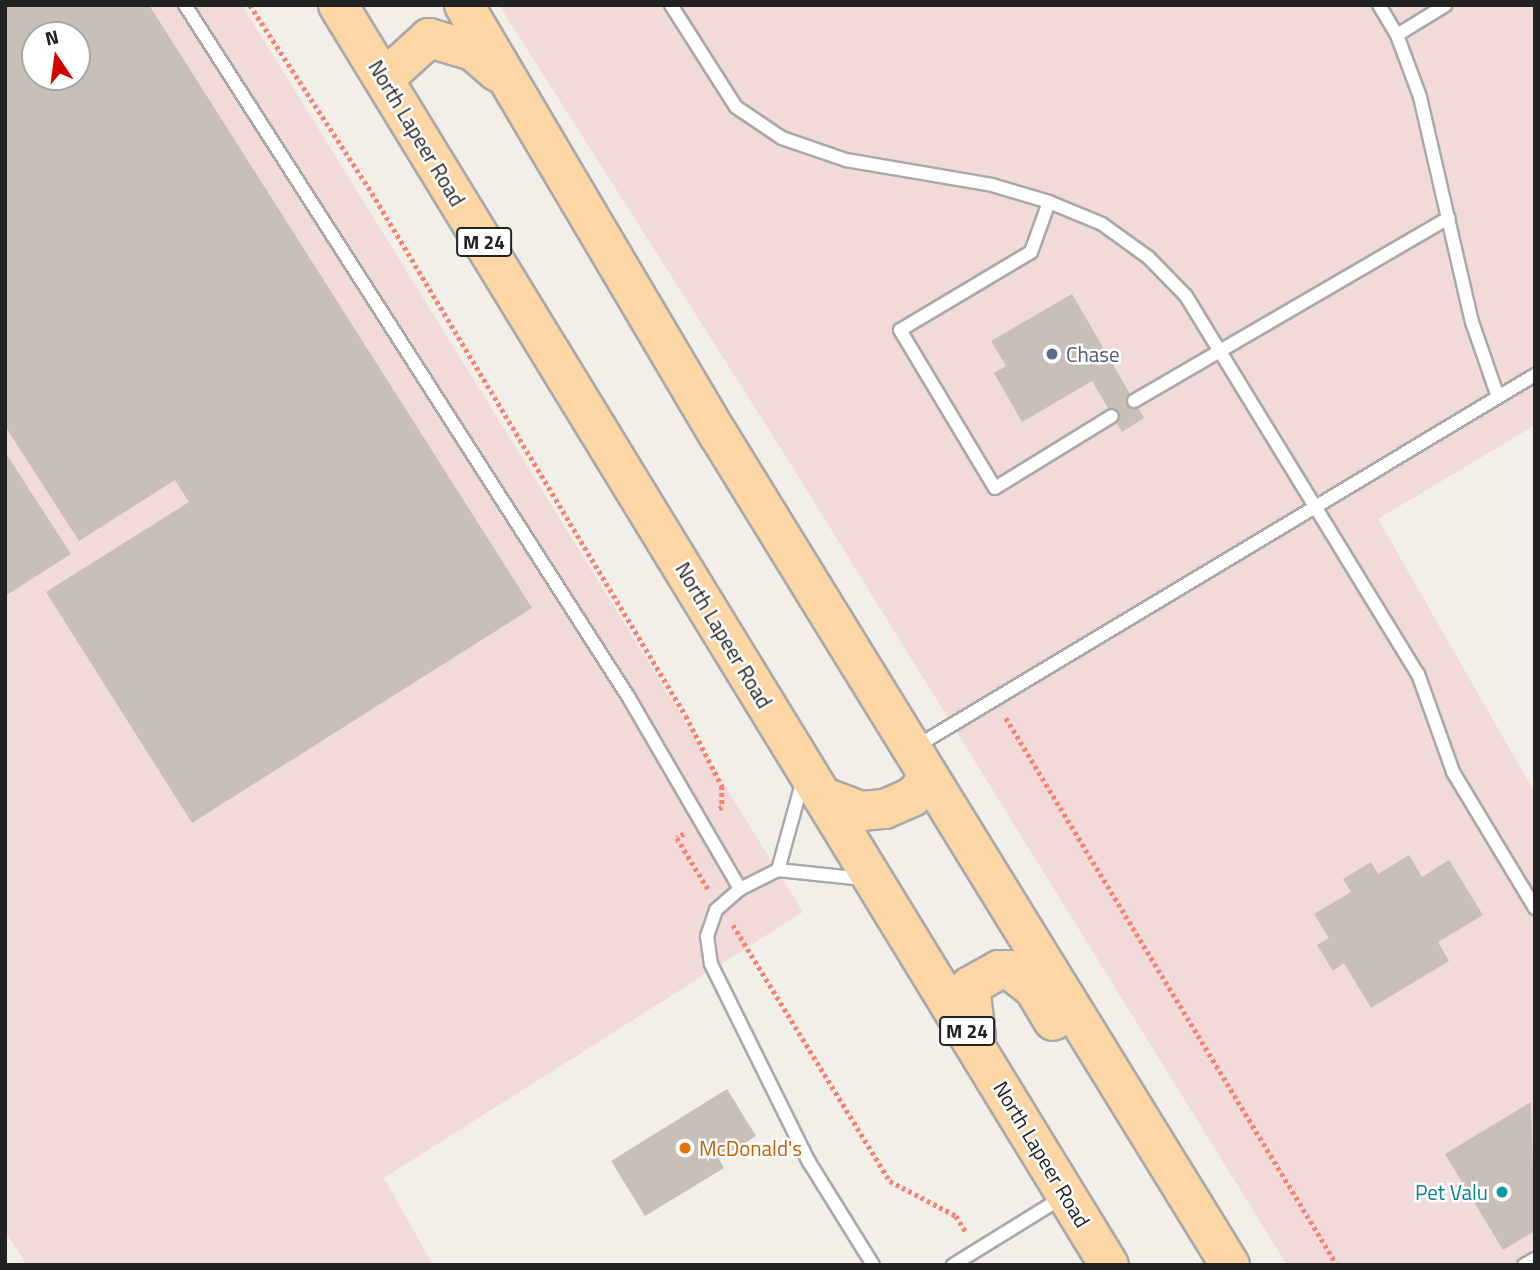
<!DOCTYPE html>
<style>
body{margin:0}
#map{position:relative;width:1540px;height:1270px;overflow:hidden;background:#f2efe9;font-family:"Titillium Web",sans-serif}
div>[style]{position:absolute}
.commercial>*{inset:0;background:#f2dad9}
.building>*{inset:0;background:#c7bfb8}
.path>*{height:4.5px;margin-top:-2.25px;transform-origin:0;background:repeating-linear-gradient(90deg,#fa8072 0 3.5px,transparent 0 7px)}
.roads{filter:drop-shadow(2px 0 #a9a9a9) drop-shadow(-2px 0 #a9a9a9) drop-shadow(0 2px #a9a9a9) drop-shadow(0 -2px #a9a9a9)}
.lane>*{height:12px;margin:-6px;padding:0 6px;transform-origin:6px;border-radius:6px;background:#fff}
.primary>*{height:38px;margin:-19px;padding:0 19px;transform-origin:19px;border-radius:19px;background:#fcd6a4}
.dots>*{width:19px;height:19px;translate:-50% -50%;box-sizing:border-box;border:4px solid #fff;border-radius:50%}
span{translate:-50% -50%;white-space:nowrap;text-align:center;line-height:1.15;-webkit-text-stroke:5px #fff;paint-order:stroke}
.shield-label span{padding:2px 5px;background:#fff;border:2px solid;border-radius:5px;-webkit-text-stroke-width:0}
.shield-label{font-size:19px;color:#222;font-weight:700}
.street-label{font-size:21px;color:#222}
.service-label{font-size:21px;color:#4e5e75}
.left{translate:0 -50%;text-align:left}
.food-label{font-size:21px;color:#c56008}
.culture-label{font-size:21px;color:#0d838f}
.right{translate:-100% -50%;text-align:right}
.frame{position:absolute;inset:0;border:7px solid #222;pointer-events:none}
.north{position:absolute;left:21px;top:21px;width:70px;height:70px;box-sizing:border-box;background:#fff;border:2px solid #a7a7a7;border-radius:50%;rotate:347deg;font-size:19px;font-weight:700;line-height:28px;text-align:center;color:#222}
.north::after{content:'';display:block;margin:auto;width:24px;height:32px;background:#d40000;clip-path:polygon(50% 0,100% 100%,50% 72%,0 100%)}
</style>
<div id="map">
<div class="commercial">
<div style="clip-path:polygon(evenodd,5px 5px,242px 5px,803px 912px,384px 1178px,433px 1265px,27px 1265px,5px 1231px,5px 5px,35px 35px,77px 35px,77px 77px,35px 77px,35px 35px)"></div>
<div style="clip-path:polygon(499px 5px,1535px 5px,1535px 425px,1378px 519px,1535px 793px,1535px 1265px,1287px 1265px,790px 463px)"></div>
</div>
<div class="building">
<div style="clip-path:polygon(evenodd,5px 5px,149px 5px,532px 608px,192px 823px,46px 592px,189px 502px,175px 480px,79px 541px,5px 426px,5px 5px,35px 35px,77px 35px,77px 77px,35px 77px,35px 35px)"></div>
<div style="clip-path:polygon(1072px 294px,1144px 418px,1122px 432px,1092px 381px,1022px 422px,994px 373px,1006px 366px,991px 341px)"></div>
<div style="clip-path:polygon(5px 452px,71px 554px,5px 596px)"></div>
<div style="clip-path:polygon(1409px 855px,1422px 877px,1449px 860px,1483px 915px,1438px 942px,1449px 961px,1371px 1008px,1344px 963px,1333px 971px,1317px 945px,1329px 938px,1314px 914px,1351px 892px,1343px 879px,1371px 862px,1378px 874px)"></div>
<div style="clip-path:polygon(727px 1089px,756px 1136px,719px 1159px,724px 1168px,645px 1216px,611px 1161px)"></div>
<div style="clip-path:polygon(1531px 1102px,1535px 1231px,1503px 1250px,1445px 1154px)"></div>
</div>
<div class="path">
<div style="left:250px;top:5px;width:224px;rotate:57deg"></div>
<div style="left:372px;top:193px;width:610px;rotate:59.02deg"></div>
<div style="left:686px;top:716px;width:79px;rotate:62.8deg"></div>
<div style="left:722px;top:786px;width:21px;rotate:90deg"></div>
<div style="left:722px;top:807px;width:6px;rotate:141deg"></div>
<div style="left:1006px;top:718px;width:639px;rotate:58.82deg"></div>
<div style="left:684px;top:834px;width:8px;rotate:150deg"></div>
<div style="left:677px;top:838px;width:60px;rotate:58.7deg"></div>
<div style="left:733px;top:925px;width:300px;rotate:58.5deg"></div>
<div style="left:890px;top:1181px;width:75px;rotate:27.9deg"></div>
<div style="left:956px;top:1216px;width:19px;rotate:58deg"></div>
</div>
<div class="roads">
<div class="lane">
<div style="left:185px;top:5px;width:823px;rotate:57.35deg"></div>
<div style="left:629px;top:698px;width:221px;rotate:59.8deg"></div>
<div style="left:740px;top:889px;width:42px;rotate:-26.6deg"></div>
<div style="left:778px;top:870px;width:86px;rotate:6deg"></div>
<div style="left:671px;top:5px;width:121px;rotate:57.5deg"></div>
<div style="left:736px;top:107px;width:55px;rotate:34deg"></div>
<div style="left:782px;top:138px;width:68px;rotate:19deg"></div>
<div style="left:846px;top:160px;width:148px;rotate:9.7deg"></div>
<div style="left:992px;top:185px;width:59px;rotate:16.6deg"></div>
<div style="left:1049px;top:202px;width:57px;rotate:22.5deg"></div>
<div style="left:1102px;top:224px;width:57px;rotate:35.7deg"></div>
<div style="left:1148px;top:257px;width:54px;rotate:45.7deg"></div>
<div style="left:1186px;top:296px;width:444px;rotate:58.5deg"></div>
<div style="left:1418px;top:674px;width:104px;rotate:70.3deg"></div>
<div style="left:1453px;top:772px;width:159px;rotate:58.9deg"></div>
<div style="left:1379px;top:5px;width:35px;rotate:59deg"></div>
<div style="left:1397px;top:35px;width:66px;rotate:69.6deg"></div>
<div style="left:1420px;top:97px;width:231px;rotate:77deg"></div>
<div style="left:1472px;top:322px;width:79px;rotate:70.9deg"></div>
<div style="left:1397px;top:35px;width:57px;rotate:-31.5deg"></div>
<div style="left:1049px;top:202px;width:53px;rotate:109.8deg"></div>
<div style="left:1031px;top:252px;width:152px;rotate:149.2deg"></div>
<div style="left:900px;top:330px;width:184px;rotate:59deg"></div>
<div style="left:995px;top:488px;width:137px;rotate:-31.6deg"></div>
<div style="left:1134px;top:401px;width:364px;rotate:-30.2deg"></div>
<div style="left:917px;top:746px;width:721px;rotate:-30.98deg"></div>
<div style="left:778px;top:870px;width:93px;rotate:-74.5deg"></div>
<div style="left:740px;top:889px;width:32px;rotate:139deg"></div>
<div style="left:716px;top:910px;width:28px;rotate:109deg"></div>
<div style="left:707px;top:936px;width:28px;rotate:82deg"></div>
<div style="left:711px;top:964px;width:221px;rotate:63.7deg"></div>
<div style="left:809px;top:1162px;width:121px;rotate:58.1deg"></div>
<div style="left:953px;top:1265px;width:129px;rotate:-31.7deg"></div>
<div style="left:1524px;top:1265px;width:13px;rotate:-29deg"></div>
</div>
<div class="primary">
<div style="left:338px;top:5px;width:1477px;rotate:58.54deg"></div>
<div style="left:464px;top:5px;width:499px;rotate:59.4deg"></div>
<div style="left:718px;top:434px;width:976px;rotate:58.36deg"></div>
<div style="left:384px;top:79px;width:61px;rotate:-42.3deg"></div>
<div style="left:429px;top:38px;width:46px;rotate:16.5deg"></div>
<div style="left:473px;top:51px;width:32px;rotate:41deg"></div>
<div style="left:824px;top:797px;width:40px;rotate:21deg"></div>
<div style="left:861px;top:811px;width:24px;rotate:-5deg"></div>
<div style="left:885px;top:809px;width:30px;rotate:-24deg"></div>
<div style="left:912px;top:797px;width:25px;rotate:-45deg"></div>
<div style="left:976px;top:1036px;width:50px;rotate:-96.8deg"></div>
<div style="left:970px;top:986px;width:33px;rotate:-29deg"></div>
<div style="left:999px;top:970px;width:11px"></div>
<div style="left:1010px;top:970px;width:31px;rotate:38deg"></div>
<div style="left:1034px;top:989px;width:37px;rotate:59deg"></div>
</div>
</div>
<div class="dots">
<div style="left:1052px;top:354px;background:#5c6f8a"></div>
<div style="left:685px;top:1148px;background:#e8710a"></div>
<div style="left:1502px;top:1192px;background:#0f9aa8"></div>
</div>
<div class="shield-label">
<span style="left:484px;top:242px">M 24</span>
<span style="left:967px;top:1031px">M 24</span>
</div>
<div class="street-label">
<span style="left:417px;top:133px;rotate:59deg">North Lapeer Road</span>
<span style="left:724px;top:635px;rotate:59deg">North Lapeer Road</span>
<span style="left:1042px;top:1154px;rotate:59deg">North Lapeer Road</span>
</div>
<div class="service-label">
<span class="left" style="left:1066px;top:354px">Chase</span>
</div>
<div class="food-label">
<span class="left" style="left:699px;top:1148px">McDonald's</span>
</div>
<div class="culture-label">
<span class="right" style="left:1488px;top:1192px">Pet Valu</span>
</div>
<div class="frame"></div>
<div class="north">N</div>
</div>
